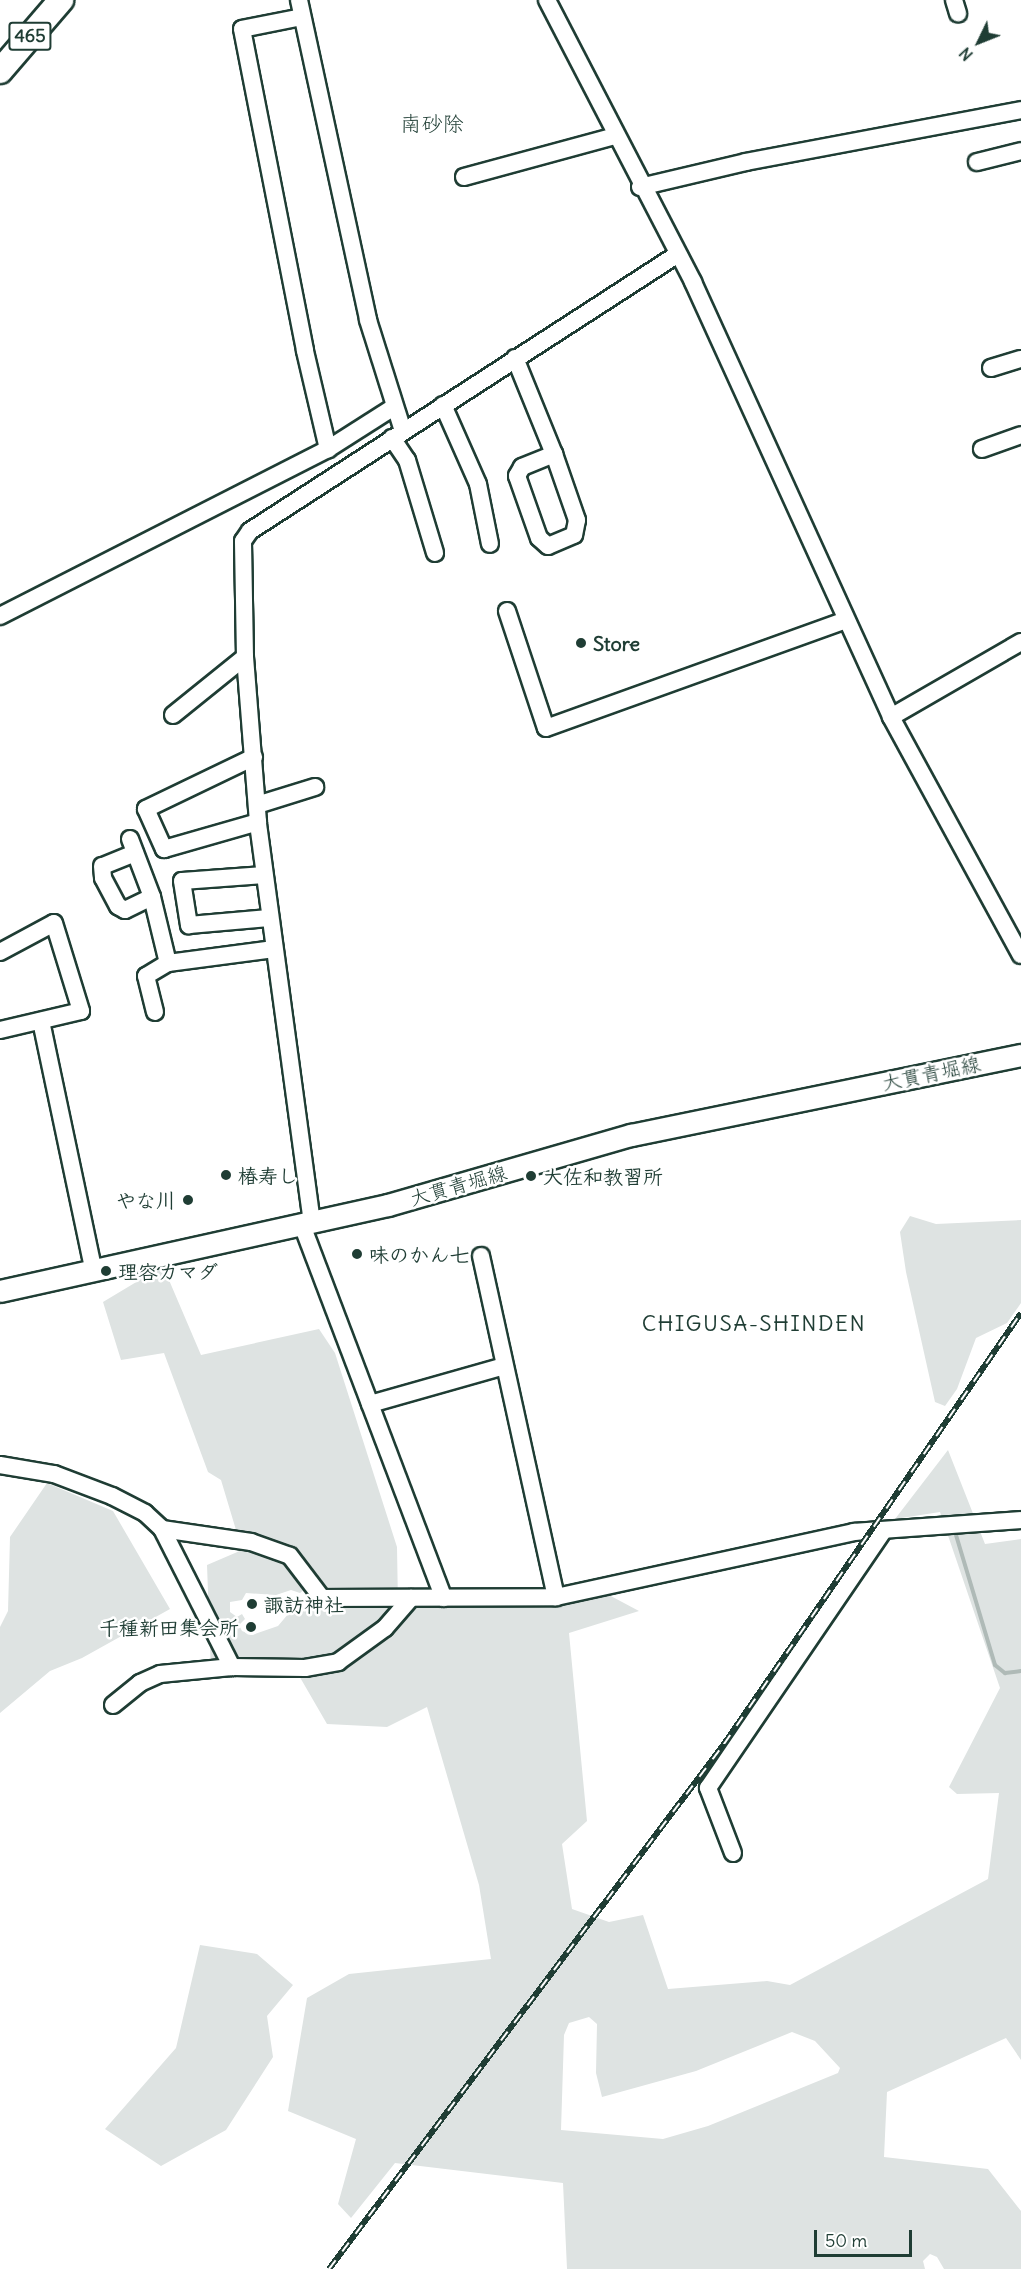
<!DOCTYPE html>
<meta charset="utf-8">
<style>
body{margin:0}
#map{position:relative;width:1021px;height:2269px;overflow:hidden;background:#fff;font-family:Delius,"Klee One",sans-serif}
div>[style]{position:absolute}
.green>*{inset:0;background:#dee3e2}
.stream>*{height:4px;margin:-2px;padding:0 2px;transform-origin:2px;border-radius:2px;background:#afbab7}
.roads{filter:drop-shadow(2px 0 #1f3d34) drop-shadow(-2px 0 #1f3d34) drop-shadow(0 2px #1f3d34) drop-shadow(0 -2px #1f3d34)}
.minor>*{height:16px;margin:-8px;padding:0 8px;transform-origin:8px;border-radius:8px;background:#fff}
.major>*{height:21px;margin:-10.5px;padding:0 10.5px;transform-origin:10.5px;border-radius:10.5px;background:#fff}
.highway>*{height:24px;margin:-12px;padding:0 12px;transform-origin:12px;border-radius:12px;background:#fff}
.rail>*{height:6px;margin-top:-3px;transform-origin:0;background:repeating-linear-gradient(90deg,#fff 0 11px,#1f3d34 0 22px);box-sizing:border-box;border-block:2px solid #1f3d34}
.dots>*{width:16px;height:16px;translate:-50% -50%;box-sizing:border-box;border:3px solid #fff;border-radius:50%}
span{translate:-50% -50%;white-space:nowrap;text-align:center;line-height:1.15;-webkit-text-stroke:5px #fff;paint-order:stroke}
.shield-label span{padding:2px 4px;background:#fff;border:2px solid;border-radius:4px;-webkit-text-stroke-width:0}
.shield-label{font-size:18px;color:#1f3d34;font-weight:700}
.poi-label{font-size:20px;color:#1f3d34;font-weight:700}
.left{translate:0 -50%;text-align:left}
.right{translate:-100% -50%;text-align:right}
.street-label{font-size:20px;color:#1f3d34}
.neighbourhood-label{font-size:21px;color:#1f3d34}
.quarter-label{font-size:22px;color:#1f3d34;letter-spacing:1.5px}
.north{position:absolute;left:949px;top:12px;width:60px;height:60px;-webkit-text-stroke:4px #fff;paint-order:stroke;rotate:227deg;font-size:16px;font-weight:700;line-height:24px;text-align:center;color:#1f3d34}
.north::after{content:'';display:block;margin:auto;width:21px;height:27px;background:#1f3d34;clip-path:polygon(50% 0,100% 100%,50% 72%,0 100%)}
.scale{position:absolute;left:814px;top:2230px;width:98px;height:27px;box-sizing:border-box;border:3px solid #1f3d34;border-top:0;padding-left:8px;font-size:18px;line-height:21px;white-space:nowrap;color:#1f3d34;-webkit-text-stroke:4px #fff;paint-order:stroke}
</style>
<div id="map">
<div class="green">
<div style="clip-path:polygon(910px 1216px,936px 1224px,1021px 1220px,1021px 1303px,1007px 1323px,976px 1338px,957px 1389px,945px 1406px,935px 1402px,906px 1272px,900px 1232px)"></div>
<div style="clip-path:polygon(evenodd,163px 1266px,201px 1355px,319px 1329px,335px 1353px,397px 1547px,398px 1605px,607px 1594px,639px 1611px,569px 1633px,587px 1821px,562px 1844px,572px 1909px,609px 1922px,643px 1915px,668px 1989px,767px 1981px,790px 1985px,988px 1879px,999px 1793px,957px 1794px,949px 1787px,1000px 1688px,940px 1512px,895px 1519px,948px 1450px,985px 1544px,1021px 1539px,1021px 2060px,1006px 2038px,887px 2092px,884px 2157px,988px 2169px,1021px 2211px,1021px 2269px,944px 2269px,937px 2257px,930px 2254px,923px 2261px,925px 2269px,567px 2269px,563px 2183px,395px 2163px,351px 2218px,338px 2204px,356px 2139px,288px 2111px,307px 1998px,349px 1974px,491px 1959px,479px 1885px,427px 1707px,387px 1727px,327px 1724px,294px 1667px,211px 1673px,207px 1565px,242px 1550px,221px 1480px,208px 1472px,164px 1353px,121px 1360px,103px 1302px,163px 1266px,306px 1588px,368px 1603px,355px 1607px,317px 1605px,289px 1613px,278px 1626px,252px 1635px,242px 1631px,239px 1625px,245px 1619px,242px 1614px,237px 1617px,230px 1612px,230px 1602px,242px 1600px,246px 1593px,276px 1595px,291px 1590px,300px 1593px,306px 1588px,163px 1266px,589px 2017px,597px 2024px,596px 2073px,602px 2097px,696px 2071px,792px 2032px,815px 2041px,840px 2068px,838px 2073px,708px 2126px,663px 2139px,561px 2130px,564px 2035px,569px 2023px,589px 2017px)"></div>
<div style="clip-path:polygon(47px 1483px,113px 1511px,170px 1609px,82px 1658px,50px 1671px,0 1713px,0 1627px,8px 1611px,10px 1537px)"></div>
<div style="clip-path:polygon(200px 1945px,257px 1954px,293px 1985px,267px 2016px,273px 2057px,226px 2130px,161px 2166px,105px 2129px,176px 2048px)"></div>
</div>
<div class="stream">
<div style="left:956px;top:1535px;width:136px;rotate:73.3deg"></div>
<div style="left:995px;top:1665px;width:13px;rotate:39deg"></div>
<div style="left:1005px;top:1673px;width:16px;rotate:-7deg"></div>
</div>
<div class="roads">
<div class="minor">
<div style="left:299px;top:0;width:327px;rotate:77.8deg"></div>
<div style="left:368px;top:320px;width:116px;rotate:72.5deg"></div>
<div style="left:547px;top:0;width:318px;rotate:62.6deg"></div>
<div style="left:693px;top:282px;width:478px;rotate:65.5deg"></div>
<div style="left:891px;top:717px;width:271px;rotate:61.4deg"></div>
<div style="left:954px;top:0;width:14px;rotate:73deg"></div>
<div style="left:302px;top:17px;width:61px;rotate:168.7deg"></div>
<div style="left:242px;top:29px;width:328px;rotate:78.9deg"></div>
<div style="left:305px;top:351px;width:101px;rotate:76.8deg"></div>
<div style="left:977px;top:162px;width:45px;rotate:-14deg"></div>
<div style="left:464px;top:177px;width:156px;rotate:-15.2deg"></div>
<div style="left:640px;top:187px;width:109px;rotate:-13.3deg"></div>
<div style="left:746px;top:162px;width:280px;rotate:-10.7deg"></div>
<div style="left:515px;top:358px;width:104px;rotate:67.9deg"></div>
<div style="left:554px;top:454px;width:70px;rotate:70.8deg"></div>
<div style="left:577px;top:520px;width:15px;rotate:101deg"></div>
<div style="left:574px;top:535px;width:28px;rotate:157deg"></div>
<div style="left:548px;top:546px;width:12px;rotate:-138deg"></div>
<div style="left:539px;top:538px;width:66px;rotate:-109.5deg"></div>
<div style="left:517px;top:476px;width:10px;rotate:-61deg"></div>
<div style="left:522px;top:467px;width:35px;rotate:-22deg"></div>
<div style="left:991px;top:368px;width:31px;rotate:-17deg"></div>
<div style="left:443px;top:405px;width:86px;rotate:66.1deg"></div>
<div style="left:478px;top:484px;width:61px;rotate:78.7deg"></div>
<div style="left:392px;top:438px;width:27px;rotate:56deg"></div>
<div style="left:407px;top:460px;width:97px;rotate:73.2deg"></div>
<div style="left:982px;top:449px;width:41px;rotate:-19.7deg"></div>
<div style="left:507px;top:611px;width:123px;rotate:71.6deg"></div>
<div style="left:546px;top:728px;width:319px;rotate:-19.8deg"></div>
<div style="left:0;top:616px;width:368px;rotate:-27deg"></div>
<div style="left:328px;top:449px;width:78px;rotate:-32.5deg"></div>
<div style="left:173px;top:715px;width:92px;rotate:-38.9deg"></div>
<div style="left:891px;top:717px;width:150px;rotate:-30deg"></div>
<div style="left:254px;top:757px;width:120px;rotate:154.3deg"></div>
<div style="left:146px;top:809px;width:44px;rotate:65.8deg"></div>
<div style="left:164px;top:849px;width:98px;rotate:-16deg"></div>
<div style="left:257px;top:805px;width:61px;rotate:-17.2deg"></div>
<div style="left:130px;top:839px;width:62px;rotate:69.2deg"></div>
<div style="left:152px;top:897px;width:68px;rotate:76.4deg"></div>
<div style="left:135px;top:853px;width:35px;rotate:158deg"></div>
<div style="left:102px;top:866px;width:12px;rotate:85deg"></div>
<div style="left:103px;top:878px;width:32px;rotate:62deg"></div>
<div style="left:118px;top:906px;width:8px;rotate:30deg"></div>
<div style="left:125px;top:910px;width:30px;rotate:-26deg"></div>
<div style="left:264px;top:875px;width:82px;rotate:175.8deg"></div>
<div style="left:182px;top:881px;width:45px;rotate:81deg"></div>
<div style="left:189px;top:925px;width:80px;rotate:-5deg"></div>
<div style="left:0;top:952px;width:61px;rotate:-28.2deg"></div>
<div style="left:54px;top:923px;width:92px;rotate:72.9deg"></div>
<div style="left:81px;top:1011px;width:83px;rotate:166.8deg"></div>
<div style="left:155px;top:1012px;width:37px;rotate:-104deg"></div>
<div style="left:146px;top:976px;width:26px;rotate:-31deg"></div>
<div style="left:168px;top:963px;width:107px;rotate:-7.5deg"></div>
<div style="left:41px;top:1021px;width:252px;rotate:78.1deg"></div>
<div style="left:312px;top:1223px;width:405px;rotate:-97.7deg"></div>
<div style="left:258px;top:822px;width:166px;rotate:-94.5deg"></div>
<div style="left:245px;top:657px;width:116px;rotate:-91deg"></div>
<div style="left:243px;top:541px;width:12px;rotate:-55deg"></div>
<div style="left:250px;top:531px;width:510px;rotate:-32.91deg"></div>
<div style="left:302px;top:1225px;width:399px;rotate:69.2deg"></div>
<div style="left:481px;top:1256px;width:349px;rotate:77.6deg"></div>
<div style="left:370px;top:1404px;width:139px;rotate:-15.8deg"></div>
<div style="left:0;top:1465px;width:55px;rotate:9.5deg"></div>
<div style="left:54px;top:1474px;width:62px;rotate:20.8deg"></div>
<div style="left:112px;top:1496px;width:37px;rotate:27deg"></div>
<div style="left:145px;top:1513px;width:23px;rotate:43deg"></div>
<div style="left:162px;top:1529px;width:90px;rotate:8.3deg"></div>
<div style="left:251px;top:1542px;width:41px;rotate:19.7deg"></div>
<div style="left:290px;top:1556px;width:53px;rotate:52.7deg"></div>
<div style="left:322px;top:1598px;width:234px;rotate:-0.2deg"></div>
<div style="left:556px;top:1597px;width:305px;rotate:-12.3deg"></div>
<div style="left:854px;top:1532px;width:167px;rotate:-4.1deg"></div>
<div style="left:162px;top:1529px;width:155px;rotate:63.1deg"></div>
<div style="left:113px;top:1705px;width:35px;rotate:-39deg"></div>
<div style="left:140px;top:1683px;width:22px;rotate:-24deg"></div>
<div style="left:160px;top:1674px;width:72px;rotate:-5.6deg"></div>
<div style="left:232px;top:1667px;width:73px;rotate:0.8deg"></div>
<div style="left:305px;top:1668px;width:34px;rotate:-10deg"></div>
<div style="left:338px;top:1662px;width:58px;rotate:-35.9deg"></div>
<div style="left:385px;top:1628px;width:40px;rotate:-49deg"></div>
<div style="left:733px;top:1853px;width:70px;rotate:-111deg"></div>
<div style="left:708px;top:1788px;width:312px;rotate:-55.7deg"></div>
</div>
<div class="major">
<div style="left:0;top:1291px;width:397px;rotate:-12.5deg"></div>
<div style="left:388px;top:1205px;width:253px;rotate:-16.1deg"></div>
<div style="left:631px;top:1135px;width:398px;rotate:-11.6deg"></div>
</div>
<div class="highway">
<div style="left:0;top:71px;width:94px;rotate:-49.3deg"></div>
</div>
</div>
<div class="rail">
<div style="left:329px;top:2269px;width:657px;rotate:-53.04deg"></div>
<div style="left:724px;top:1744px;width:523px;rotate:-55.43deg"></div>
</div>
<div class="dots">
<div style="left:581px;top:643px;background:#1f3d34"></div>
<div style="left:226px;top:1175px;background:#1f3d34"></div>
<div style="left:531px;top:1176px;background:#1f3d34"></div>
<div style="left:188px;top:1200px;background:#1f3d34"></div>
<div style="left:357px;top:1254px;background:#1f3d34"></div>
<div style="left:106px;top:1271px;background:#1f3d34"></div>
<div style="left:252px;top:1604px;background:#1f3d34"></div>
<div style="left:251px;top:1627px;background:#1f3d34"></div>
</div>
<div class="shield-label">
<span style="left:30px;top:36px">465</span>
</div>
<div class="poi-label">
<span class="left" style="left:593px;top:643px">Store</span>
<span class="left" style="left:238px;top:1175px">椿寿し</span>
<span class="left" style="left:543px;top:1176px">大佐和教習所</span>
<span class="right" style="left:176px;top:1200px">やな川</span>
<span class="left" style="left:369px;top:1254px">味のかん七</span>
<span class="left" style="left:118px;top:1271px">理容カマダ</span>
<span class="left" style="left:264px;top:1604px">諏訪神社</span>
<span class="right" style="left:239px;top:1627px">千種新田集会所</span>
</div>
<div class="street-label">
<span style="left:931px;top:1073px;rotate:-12deg">大貫青堀線</span>
<span style="left:458px;top:1185px;rotate:-16deg">大貫青堀線</span>
</div>
<div class="neighbourhood-label">
<span style="left:432px;top:124px">南砂除</span>
</div>
<div class="quarter-label">
<span style="left:754px;top:1324px">CHIGUSA-SHINDEN</span>
</div>
<div class="north">N</div>
<div class="scale">50 m</div>
</div>
